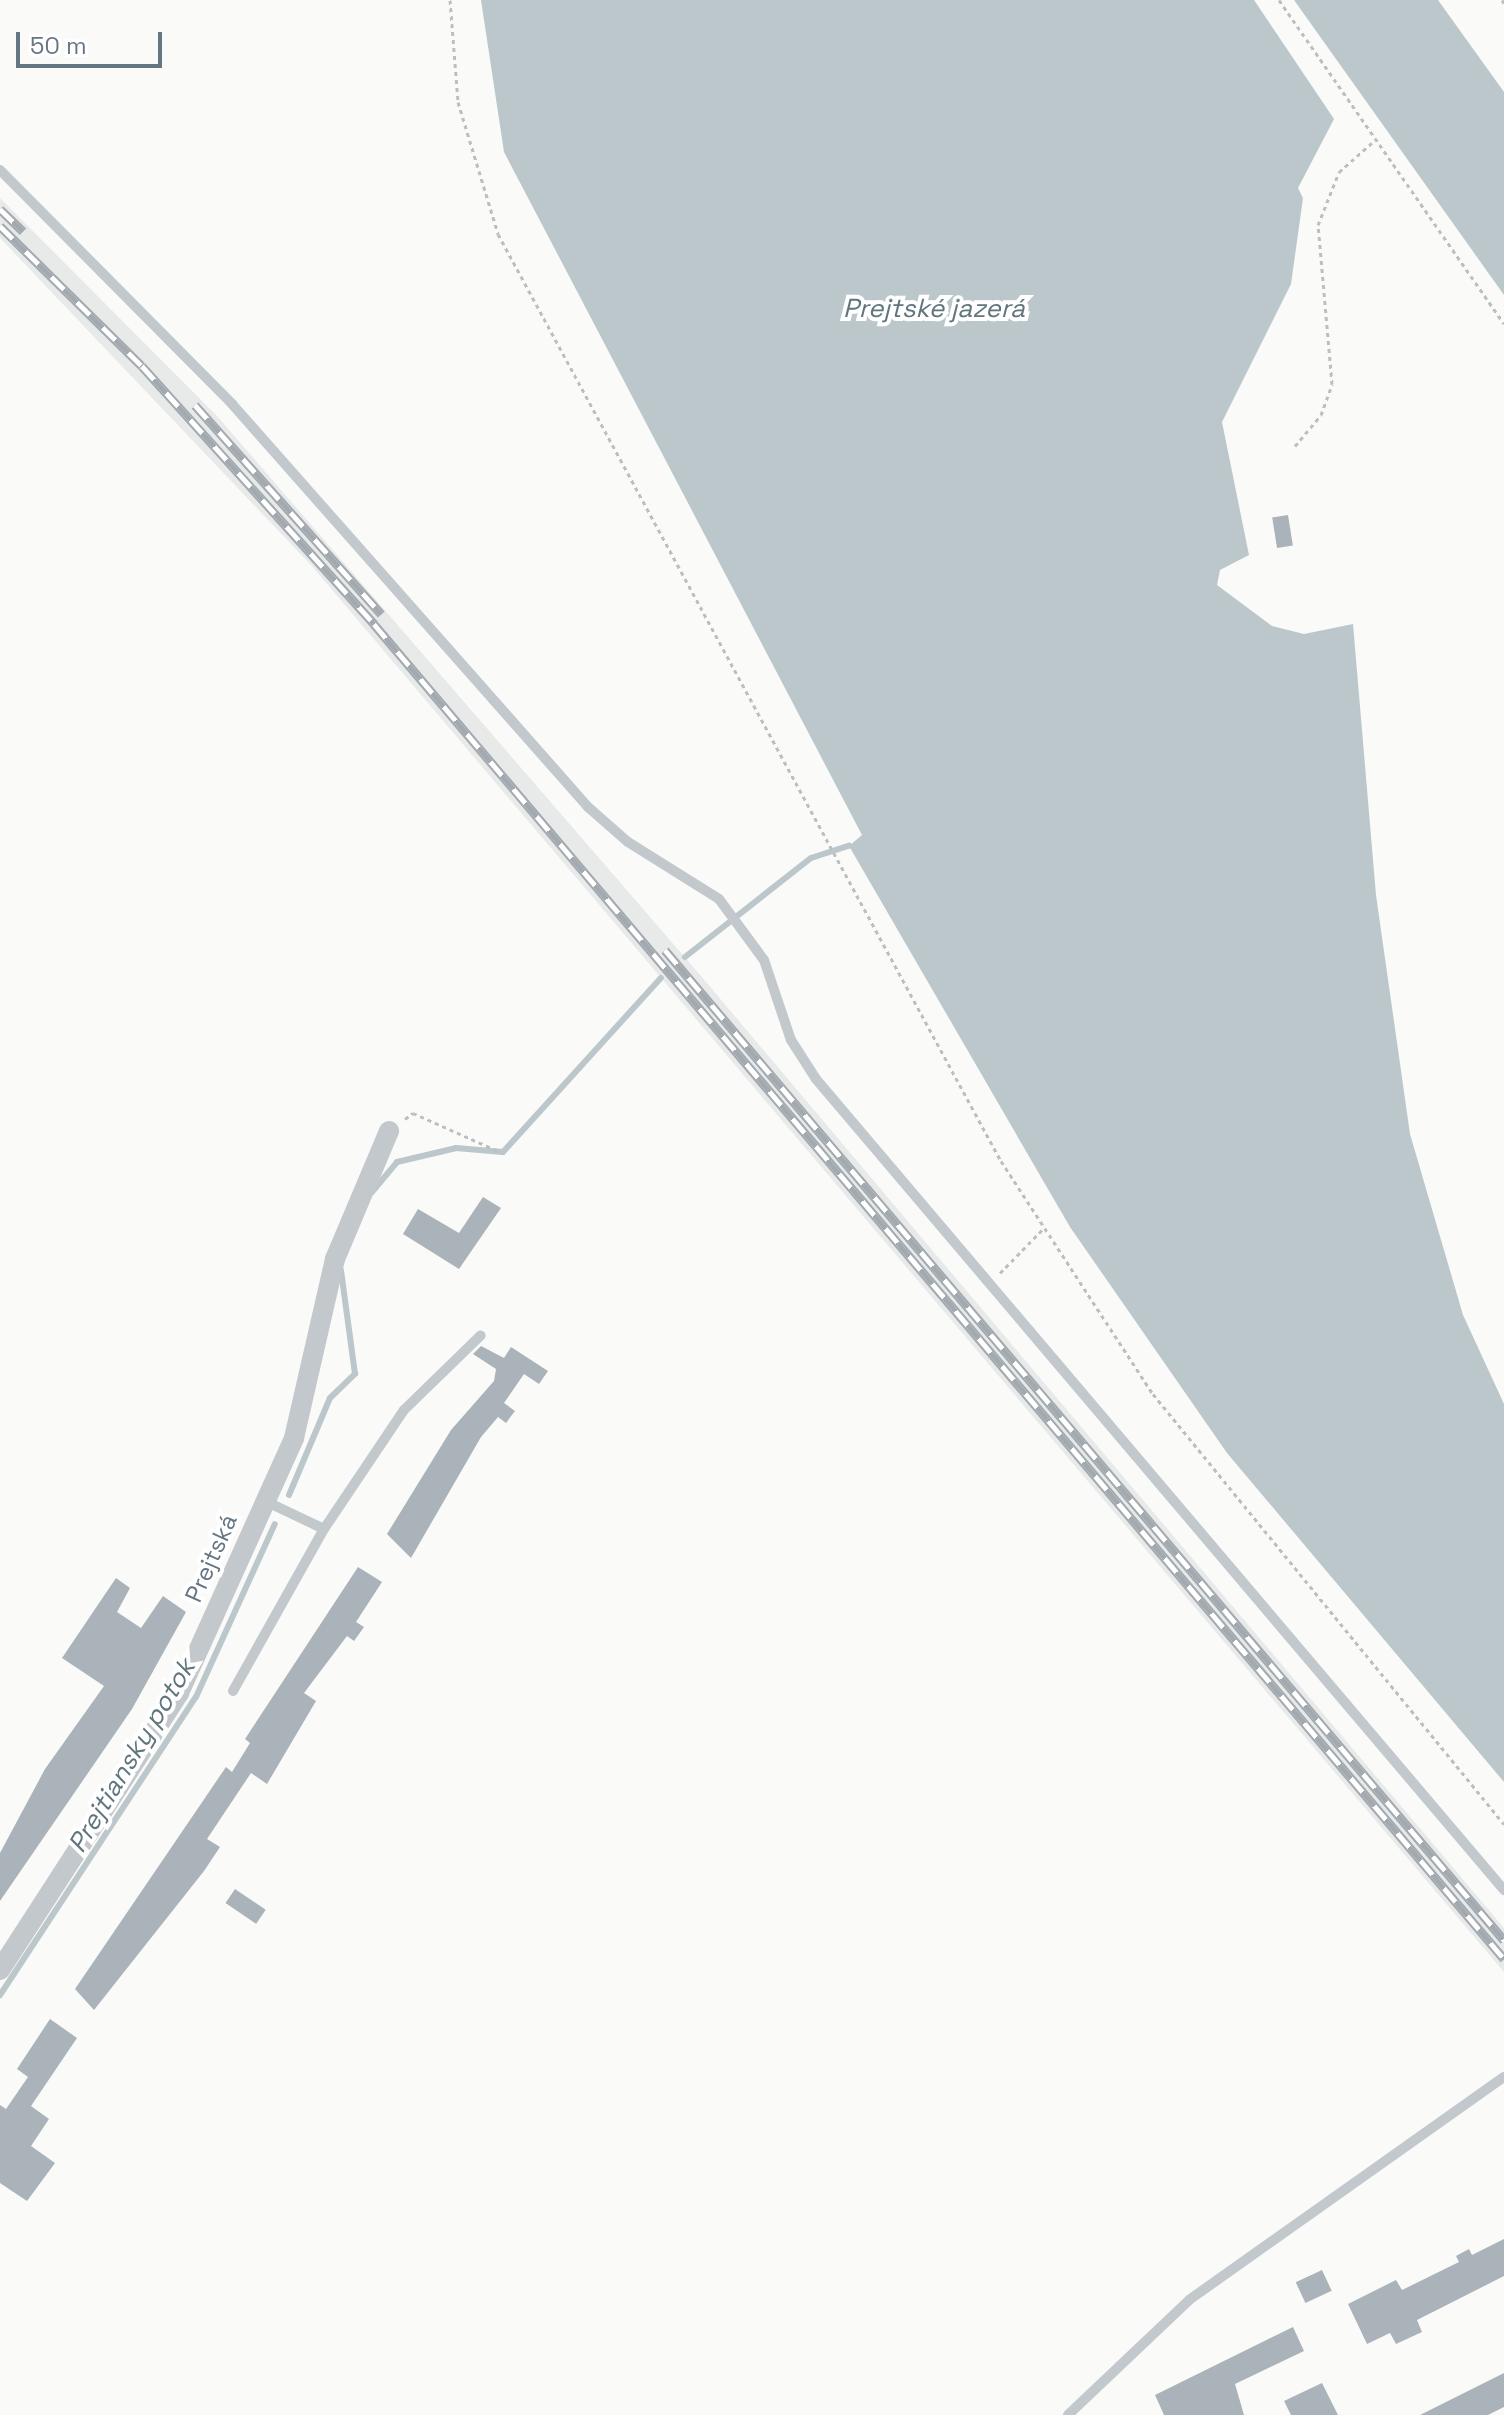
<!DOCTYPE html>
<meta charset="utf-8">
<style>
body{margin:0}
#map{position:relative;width:1504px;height:2415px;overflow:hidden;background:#fafaf8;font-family:"Space Grotesk",sans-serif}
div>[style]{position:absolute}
.built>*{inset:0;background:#e8e9e9}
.water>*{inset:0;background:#bbc7cb}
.stream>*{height:6px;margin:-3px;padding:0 3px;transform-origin:3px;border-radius:3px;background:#bbc7cb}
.building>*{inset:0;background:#aab3b9;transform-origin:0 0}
.path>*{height:3px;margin-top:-1.5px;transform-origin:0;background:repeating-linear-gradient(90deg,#bbbfc2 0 4px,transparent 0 8px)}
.lane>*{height:10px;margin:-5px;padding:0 5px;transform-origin:5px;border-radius:5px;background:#c3c8cc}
.street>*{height:20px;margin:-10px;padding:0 10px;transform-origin:10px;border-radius:10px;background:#c3c8cc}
.rail>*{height:9px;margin-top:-4.5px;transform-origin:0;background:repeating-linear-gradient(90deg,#fff 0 18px,#a2aab0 0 36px);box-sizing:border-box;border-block:2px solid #a2aab0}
span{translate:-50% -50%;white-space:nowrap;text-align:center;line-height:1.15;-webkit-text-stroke:8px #fff;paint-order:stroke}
.street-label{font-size:24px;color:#657683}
.water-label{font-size:26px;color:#60757c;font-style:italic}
.scale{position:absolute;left:16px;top:32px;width:146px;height:36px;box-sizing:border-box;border:4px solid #657683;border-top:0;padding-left:10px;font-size:24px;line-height:28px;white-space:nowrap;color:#657683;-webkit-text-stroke:6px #fff;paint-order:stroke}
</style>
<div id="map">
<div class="built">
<div style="clip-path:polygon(0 198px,217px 416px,701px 976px,1504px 1928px,1504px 1972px,311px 565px,0 238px)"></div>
</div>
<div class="water">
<div style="clip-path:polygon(481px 0,1254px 0,1334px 119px,1298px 188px,1303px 198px,1291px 284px,1222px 422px,1249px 555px,1220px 570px,1217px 585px,1272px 626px,1304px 634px,1353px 624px,1376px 895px,1410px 1134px,1463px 1315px,1504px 1404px,1504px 1782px,1227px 1453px,1070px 1227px,849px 846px,862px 835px,504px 152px)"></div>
<div style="clip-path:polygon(1294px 0,1438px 0,1504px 92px,1504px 295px)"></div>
</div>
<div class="stream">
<div style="left:685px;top:957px;width:160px;rotate:-38.2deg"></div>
<div style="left:811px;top:858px;width:40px;rotate:-18deg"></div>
<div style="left:372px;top:1192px;width:39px;rotate:-50deg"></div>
<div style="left:397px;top:1162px;width:61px;rotate:-13.3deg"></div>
<div style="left:456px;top:1148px;width:47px;rotate:4.9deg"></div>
<div style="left:503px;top:1152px;width:235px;rotate:-47.8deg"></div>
<div style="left:289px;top:1495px;width:105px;rotate:-67.1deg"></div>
<div style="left:330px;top:1398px;width:35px;rotate:-44deg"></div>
<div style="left:355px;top:1374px;width:105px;rotate:-97.7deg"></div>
<div style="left:0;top:1995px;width:357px;rotate:-56.7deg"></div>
<div style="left:196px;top:1697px;width:190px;rotate:-65.5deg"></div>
</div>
<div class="building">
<div style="left:1288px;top:515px;width:31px;height:16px;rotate:81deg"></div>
<div style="clip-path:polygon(483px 1197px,501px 1208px,459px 1269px,403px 1234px,418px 1209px,459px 1233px)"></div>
<div style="clip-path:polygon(481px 1346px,504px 1358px,511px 1347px,548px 1371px,539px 1384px,524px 1374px,504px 1403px,515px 1411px,506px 1423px,498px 1417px,481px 1437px,411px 1558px,387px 1534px,451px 1430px,494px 1381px,496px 1369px,473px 1354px)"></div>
<div style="clip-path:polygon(358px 1567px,382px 1582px,356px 1622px,364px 1627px,354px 1641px,347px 1636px,304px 1693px,316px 1701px,267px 1784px,251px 1773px,207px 1839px,220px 1847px,204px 1871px,94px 2010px,75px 1989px,226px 1767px,232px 1772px,250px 1743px,245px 1739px)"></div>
<div style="clip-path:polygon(116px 1578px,130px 1588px,117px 1612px,141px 1628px,163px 1596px,186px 1612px,132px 1709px,0 1901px,0 1853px,45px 1769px,104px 1686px,62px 1658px)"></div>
<div style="left:235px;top:1889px;width:37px;height:17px;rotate:34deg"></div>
<div style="clip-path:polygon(50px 2019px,77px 2038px,31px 2106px,49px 2119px,31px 2146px,55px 2163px,27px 2201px,0 2183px,0 2105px,6px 2109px,28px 2077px,17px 2069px)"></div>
<div style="clip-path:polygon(1504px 2239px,1504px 2276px,1417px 2320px,1422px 2332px,1396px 2344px,1390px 2333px,1367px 2344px,1348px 2304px,1396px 2280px,1402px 2290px,1459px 2262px,1456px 2256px,1469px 2249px,1472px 2255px)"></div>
<div style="left:1322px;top:2270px;width:23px;height:29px;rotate:65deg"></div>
<div style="clip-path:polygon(1293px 2327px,1304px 2351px,1235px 2384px,1244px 2415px,1164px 2415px,1155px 2395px)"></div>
<div style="clip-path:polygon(1504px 2373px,1504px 2407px,1488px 2415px,1420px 2415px)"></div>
<div style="clip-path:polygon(1322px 2383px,1338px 2415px,1291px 2415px,1284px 2401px)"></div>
</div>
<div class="path">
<div style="left:450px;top:0;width:102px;rotate:85.5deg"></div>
<div style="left:458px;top:102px;width:138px;rotate:73.1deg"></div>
<div style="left:498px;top:234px;width:1055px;rotate:61.52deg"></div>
<div style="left:1001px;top:1161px;width:278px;rotate:56.9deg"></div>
<div style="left:1153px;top:1394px;width:555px;rotate:50.78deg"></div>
<div style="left:1279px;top:0;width:394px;rotate:55.2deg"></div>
<div style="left:1502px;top:0;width:4px;rotate:56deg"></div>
<div style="left:1295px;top:446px;width:40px;rotate:-50deg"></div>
<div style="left:1321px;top:415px;width:33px;rotate:-70deg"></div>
<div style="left:1332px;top:384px;width:160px;rotate:-95deg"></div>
<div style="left:1318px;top:225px;width:57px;rotate:-68.4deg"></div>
<div style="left:1339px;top:172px;width:48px;rotate:-41.6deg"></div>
<div style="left:405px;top:1119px;width:10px;rotate:-37deg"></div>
<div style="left:413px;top:1113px;width:93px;rotate:24.1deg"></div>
<div style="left:1000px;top:1273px;width:60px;rotate:-45.7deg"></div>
</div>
<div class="lane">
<div style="left:0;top:170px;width:330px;rotate:45.2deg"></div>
<div style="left:232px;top:404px;width:538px;rotate:48.54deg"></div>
<div style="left:588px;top:807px;width:53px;rotate:41.2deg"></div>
<div style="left:628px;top:842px;width:107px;rotate:32.1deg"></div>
<div style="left:719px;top:899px;width:76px;rotate:53.6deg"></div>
<div style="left:764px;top:960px;width:84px;rotate:71.4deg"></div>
<div style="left:791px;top:1040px;width:46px;rotate:57.3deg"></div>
<div style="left:816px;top:1079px;width:1064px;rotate:49.69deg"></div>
<div style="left:265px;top:1501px;width:65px;rotate:25.4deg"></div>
<div style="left:324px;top:1529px;width:143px;rotate:-56.1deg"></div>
<div style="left:404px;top:1410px;width:107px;rotate:-44.2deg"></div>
<div style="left:233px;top:1691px;width:186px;rotate:-60.7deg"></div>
<div style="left:1068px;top:2415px;width:167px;rotate:-43.5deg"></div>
<div style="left:1189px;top:2300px;width:386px;rotate:-35.3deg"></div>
</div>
<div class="street">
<div style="left:0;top:1970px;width:330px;rotate:-57.1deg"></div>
<div style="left:179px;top:1693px;width:280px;rotate:-65.7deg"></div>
<div style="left:294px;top:1438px;width:184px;rotate:-77.1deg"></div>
<div style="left:335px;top:1259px;width:139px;rotate:-67.1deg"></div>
</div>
<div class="rail">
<div style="left:0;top:209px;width:32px;rotate:44deg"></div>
<div style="left:0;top:226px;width:199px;rotate:44.6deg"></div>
<div style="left:142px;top:366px;width:347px;rotate:48deg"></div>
<div style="left:374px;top:624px;width:1749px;rotate:49.75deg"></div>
<div style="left:195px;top:405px;width:280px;rotate:48.3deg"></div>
<div style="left:665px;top:950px;width:1298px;rotate:49.72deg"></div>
</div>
<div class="street-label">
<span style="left:211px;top:1558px;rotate:-66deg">Prejtská</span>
</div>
<div class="water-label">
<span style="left:934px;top:309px">Prejtské jazerá</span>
<span style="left:132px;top:1756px;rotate:-59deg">Prejtiansky potok</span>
</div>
<div class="scale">50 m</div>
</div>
